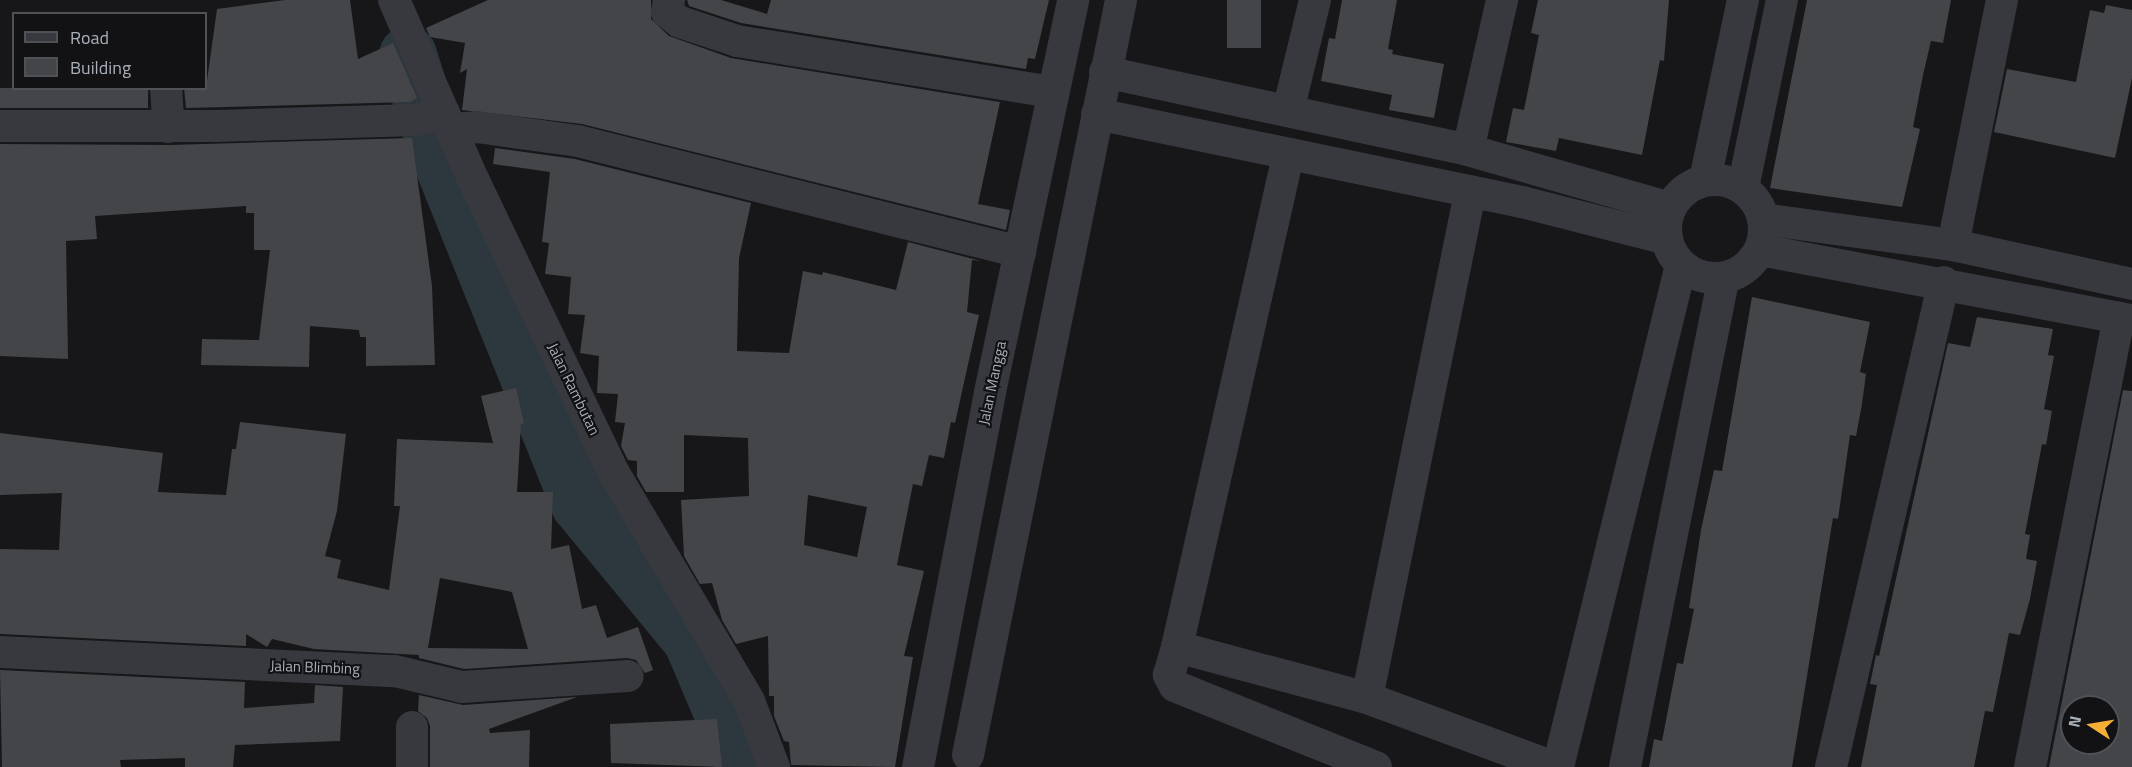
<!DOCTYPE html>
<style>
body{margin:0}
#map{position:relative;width:2132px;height:767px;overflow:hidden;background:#171719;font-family:"Titillium Web",sans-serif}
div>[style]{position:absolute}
.river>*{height:58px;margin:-29px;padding:0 29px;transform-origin:29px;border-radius:29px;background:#2d373e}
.building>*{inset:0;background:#434549;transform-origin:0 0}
.minor>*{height:32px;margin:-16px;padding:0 16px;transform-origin:16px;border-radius:16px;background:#38393e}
.minor>.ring{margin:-16px;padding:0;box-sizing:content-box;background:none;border:32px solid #38393e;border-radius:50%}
span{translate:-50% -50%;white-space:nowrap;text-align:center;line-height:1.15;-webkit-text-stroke:4.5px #121214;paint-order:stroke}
.street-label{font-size:15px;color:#a9afb9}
.legend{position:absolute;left:12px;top:12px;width:195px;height:78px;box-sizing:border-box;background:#121214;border:2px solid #4e5156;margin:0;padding:8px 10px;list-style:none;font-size:18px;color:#a9afb9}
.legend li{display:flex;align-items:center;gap:12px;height:30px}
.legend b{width:30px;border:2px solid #4e5156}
.north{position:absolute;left:2060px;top:695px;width:60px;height:60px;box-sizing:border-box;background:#121214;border:2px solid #4e5156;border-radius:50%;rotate:282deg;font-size:16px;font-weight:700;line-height:24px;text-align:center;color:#a9afb9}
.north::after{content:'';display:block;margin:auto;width:21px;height:27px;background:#f3af36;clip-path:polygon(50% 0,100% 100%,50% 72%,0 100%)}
</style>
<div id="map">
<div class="river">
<div style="left:408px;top:55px;width:95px;rotate:72.9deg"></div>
<div style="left:436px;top:146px;width:386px;rotate:68.1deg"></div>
<div style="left:580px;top:504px;width:176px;rotate:50.5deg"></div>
<div style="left:692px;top:640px;width:138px;rotate:67deg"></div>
</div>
<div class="building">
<div style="clip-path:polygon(285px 0,350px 0,358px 59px,393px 43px,417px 98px,410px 102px,186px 108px,184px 88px,206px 88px,217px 9px)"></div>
<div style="clip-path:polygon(488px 0,651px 0,651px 19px,669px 36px,731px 58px,1018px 105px,1000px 102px,978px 204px,1010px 210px,1006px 230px,582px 124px,462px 110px,467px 69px,460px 73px,465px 43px,430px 37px,426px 28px)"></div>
<div style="clip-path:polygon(687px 0,721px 0,767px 14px,771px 0,1049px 0,1035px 59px,1028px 58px,1026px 69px,741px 23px,689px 6px)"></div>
<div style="left:1227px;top:0;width:34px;height:48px"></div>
<div style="clip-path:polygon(1342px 0,1397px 0,1388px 49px,1393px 50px,1392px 54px,1444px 64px,1434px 118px,1389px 110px,1392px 95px,1321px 81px,1329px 38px,1335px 39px)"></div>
<div style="clip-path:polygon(1538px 0,1669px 0,1664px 61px,1660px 60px,1642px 155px,1559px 138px,1556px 151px,1506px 142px,1513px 108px,1524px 110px,1539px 35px,1531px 33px)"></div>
<div style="clip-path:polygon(1807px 0,1951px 0,1943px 43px,1931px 41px,1923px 75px,1913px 127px,1920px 129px,1902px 207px,1770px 188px)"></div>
<div style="clip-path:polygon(2106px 5px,2132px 10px,2132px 78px,2115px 158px,1994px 132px,2007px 69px,2076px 82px,2090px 10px,2104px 13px)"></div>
<div style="left:0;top:88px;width:148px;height:20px"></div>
<div style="clip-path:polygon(412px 138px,432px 286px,435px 365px,366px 366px,366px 337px,360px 337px,359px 330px,310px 326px,309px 367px,201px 365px,202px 339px,259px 340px,270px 250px,254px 250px,254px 213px,246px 213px,246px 206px,95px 216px,97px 239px,66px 241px,68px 359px,0 356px,0 144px,170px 145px)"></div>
<div style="clip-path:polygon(evenodd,495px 148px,575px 159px,751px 203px,739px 258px,737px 351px,789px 353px,803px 271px,822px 275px,823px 272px,896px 290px,908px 242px,981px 261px,972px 260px,967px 312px,979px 315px,955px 423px,951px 422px,944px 458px,929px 455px,922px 486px,913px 484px,897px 565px,924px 571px,904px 656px,913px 657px,895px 767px,791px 765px,789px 742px,784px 741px,774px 716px,774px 696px,769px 696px,768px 636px,736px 644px,722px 620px,712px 583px,700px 584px,684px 556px,681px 500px,749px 496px,748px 438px,684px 435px,684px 492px,646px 492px,637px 476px,637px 461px,628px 460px,621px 446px,625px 423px,615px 422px,618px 394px,597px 393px,599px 356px,580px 353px,585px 315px,568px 314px,571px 277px,545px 274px,549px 243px,542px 242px,550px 172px,493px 164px,495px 148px,808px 495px,867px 507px,857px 557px,804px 545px,808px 495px)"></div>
<div style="clip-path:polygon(1752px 297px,1870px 322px,1860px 372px,1866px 374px,1862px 404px,1856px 436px,1850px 435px,1838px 519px,1833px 518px,1792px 767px,1649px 767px,1654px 739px,1662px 741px,1677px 663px,1683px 664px,1694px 609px,1689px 608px,1701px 530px,1714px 470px,1722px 471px)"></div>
<div style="clip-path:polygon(1977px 317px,2053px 329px,2048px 355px,2054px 356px,2044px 409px,2052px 411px,2046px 445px,2042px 444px,2025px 534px,2030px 535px,2026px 559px,2037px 561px,2030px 599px,2020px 635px,2009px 633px,1993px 712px,1985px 711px,1974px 767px,1861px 767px,1877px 685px,1870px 684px,1876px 655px,1879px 656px,1948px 343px,1970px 347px)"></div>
<div style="clip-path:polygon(evenodd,516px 388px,524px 423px,521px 424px,517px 492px,553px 492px,551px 549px,569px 545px,582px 609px,596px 605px,607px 638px,638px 627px,653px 670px,645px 673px,636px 660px,627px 658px,464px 669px,419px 658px,419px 655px,314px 649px,272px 639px,267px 647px,246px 634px,246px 646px,0 634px,0 549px,59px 550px,62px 493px,0 495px,0 433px,163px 453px,158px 492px,226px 495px,232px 449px,236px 449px,240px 422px,346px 434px,337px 511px,325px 556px,341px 560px,337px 578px,389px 590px,400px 506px,394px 506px,397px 439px,493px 443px,481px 396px,516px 388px,440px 578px,512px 592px,528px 649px,428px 648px,440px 578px)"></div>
<div style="clip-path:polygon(evenodd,2123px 390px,2132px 391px,2132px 767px,2049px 767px,2123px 390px,2072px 707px,2108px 707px,2108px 743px,2072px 743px,2072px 707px)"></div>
<div style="clip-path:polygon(0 670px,245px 682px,244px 708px,314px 703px,315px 685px,343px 687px,340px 741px,235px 745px,233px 767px,185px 767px,185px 758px,120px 760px,121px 767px,2px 767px)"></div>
<div style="clip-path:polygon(419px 695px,463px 705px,577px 697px,489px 729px,490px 733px,530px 730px,529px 767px,430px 767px,430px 726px,427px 718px,418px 711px)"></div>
<div style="clip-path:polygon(717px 719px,722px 767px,611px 763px,610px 724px)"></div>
</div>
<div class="minor">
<div style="left:394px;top:0;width:196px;rotate:66.2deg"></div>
<div style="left:473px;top:179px;width:328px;rotate:64.4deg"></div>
<div style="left:615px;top:475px;width:263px;rotate:59.3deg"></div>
<div style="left:749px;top:701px;width:71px;rotate:69.3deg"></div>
<div style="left:669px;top:0;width:12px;rotate:99deg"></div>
<div style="left:667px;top:12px;width:16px;rotate:38deg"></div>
<div style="left:680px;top:22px;width:60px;rotate:18.4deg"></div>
<div style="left:737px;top:41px;width:320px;rotate:9.2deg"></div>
<div style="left:1105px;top:72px;width:371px;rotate:12.1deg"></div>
<div style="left:1468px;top:150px;width:210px;rotate:16deg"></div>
<div style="left:166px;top:88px;width:39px;rotate:86deg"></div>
<div style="left:1288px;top:111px;width:114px;rotate:-76.3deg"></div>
<div style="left:1097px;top:114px;width:434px;rotate:11.7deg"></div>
<div style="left:1522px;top:202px;width:150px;rotate:14.3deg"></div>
<div style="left:0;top:126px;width:216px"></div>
<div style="left:216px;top:126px;width:199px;rotate:-1.7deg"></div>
<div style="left:415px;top:120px;width:30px;rotate:-12deg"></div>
<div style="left:451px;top:129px;width:26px;rotate:-4deg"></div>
<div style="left:477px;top:127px;width:102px;rotate:7.9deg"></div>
<div style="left:578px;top:141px;width:456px;rotate:14.1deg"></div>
<div style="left:1468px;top:150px;width:154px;rotate:-77.2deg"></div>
<div class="ring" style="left:1666px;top:180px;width:66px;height:66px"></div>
<div style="left:1705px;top:180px;width:184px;rotate:-78.1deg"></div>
<div style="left:1743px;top:188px;width:192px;rotate:-78.3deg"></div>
<div style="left:1763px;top:219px;width:192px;rotate:7.8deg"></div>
<div style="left:1953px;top:245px;width:183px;rotate:12.3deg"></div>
<div style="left:1953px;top:245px;width:250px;rotate:-78.7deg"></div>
<div style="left:1760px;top:250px;width:379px;rotate:10.7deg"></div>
<div style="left:1177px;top:647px;width:503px;rotate:-77.26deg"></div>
<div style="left:0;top:652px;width:395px;rotate:2.8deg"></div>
<div style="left:395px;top:671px;width:69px;rotate:13.4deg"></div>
<div style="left:462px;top:687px;width:166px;rotate:-3.8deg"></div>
<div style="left:1367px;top:698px;width:515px;rotate:-78.47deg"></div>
<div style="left:968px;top:755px;width:770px;rotate:-78.54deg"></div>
<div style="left:412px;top:767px;width:40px;rotate:-90deg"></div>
<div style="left:918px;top:767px;width:382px;rotate:-79.1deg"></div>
<div style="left:990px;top:392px;width:401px;rotate:-78deg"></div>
<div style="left:1376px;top:767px;width:217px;rotate:-158.1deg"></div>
<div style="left:1175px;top:686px;width:13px;rotate:-119deg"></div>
<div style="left:1169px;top:675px;width:29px;rotate:-74deg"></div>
<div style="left:1177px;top:647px;width:197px;rotate:15deg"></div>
<div style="left:1367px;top:698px;width:199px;rotate:20.3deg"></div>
<div style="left:1558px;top:767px;width:517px;rotate:-76.23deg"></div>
<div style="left:1625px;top:767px;width:499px;rotate:-78.6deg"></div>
<div style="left:1831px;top:767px;width:498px;rotate:-76.9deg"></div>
<div style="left:2030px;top:767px;width:458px;rotate:-78.8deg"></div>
</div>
<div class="street-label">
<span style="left:992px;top:383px;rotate:-78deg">Jalan Mangga</span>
<span style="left:574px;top:389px;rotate:64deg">Jalan Rambutan</span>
<span style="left:315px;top:667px;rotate:2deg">Jalan Blimbing</span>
</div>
<ul class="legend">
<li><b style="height:8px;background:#38393e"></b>Road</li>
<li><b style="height:16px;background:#434549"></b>Building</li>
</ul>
<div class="north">N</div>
</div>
